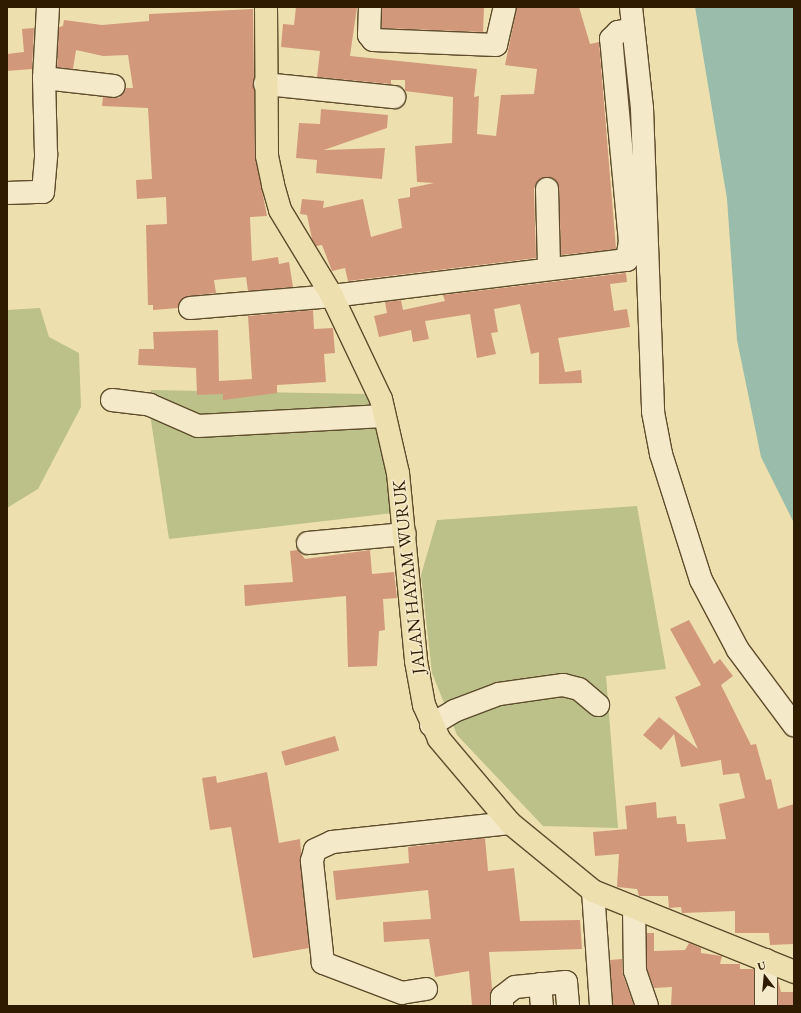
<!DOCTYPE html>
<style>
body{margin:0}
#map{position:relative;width:801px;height:1013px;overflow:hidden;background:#eedfae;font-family:"EB Garamond",serif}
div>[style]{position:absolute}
.green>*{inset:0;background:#bbc189}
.water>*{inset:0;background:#99bdaa}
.building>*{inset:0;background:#d2987c;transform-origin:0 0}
.roads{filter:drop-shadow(1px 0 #5e4c2c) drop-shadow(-1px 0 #5e4c2c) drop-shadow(0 1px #5e4c2c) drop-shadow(0 -1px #5e4c2c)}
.minor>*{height:22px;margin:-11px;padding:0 11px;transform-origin:11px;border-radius:11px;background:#f4eaca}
.major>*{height:22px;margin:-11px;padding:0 11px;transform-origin:11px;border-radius:11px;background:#eedfae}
span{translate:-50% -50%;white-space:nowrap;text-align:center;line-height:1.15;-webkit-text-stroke:3.5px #f4eaca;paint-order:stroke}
.street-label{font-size:18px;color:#2e1b00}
.frame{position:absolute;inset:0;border:8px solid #2e1b00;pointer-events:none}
.north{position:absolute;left:745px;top:957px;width:40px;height:40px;-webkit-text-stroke:3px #f4eaca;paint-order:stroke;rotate:344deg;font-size:11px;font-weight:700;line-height:16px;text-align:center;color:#2e1b00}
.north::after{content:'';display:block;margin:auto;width:14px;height:18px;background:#2e1b00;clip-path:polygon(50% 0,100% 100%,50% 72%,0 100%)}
</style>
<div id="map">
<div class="green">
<div style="clip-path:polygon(40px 308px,49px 337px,79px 353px,81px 407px,38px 489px,7px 508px,7px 310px)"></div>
<div style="clip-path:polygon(151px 390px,368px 394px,385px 435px,393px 513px,169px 539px,150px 414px)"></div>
<div style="clip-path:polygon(637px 506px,666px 669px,606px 676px,618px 828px,543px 826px,457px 735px,432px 673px,421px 575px,437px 520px)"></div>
</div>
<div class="water">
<div style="clip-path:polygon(695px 7px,794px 7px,794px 523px,761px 457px,737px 340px,727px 199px)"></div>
</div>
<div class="building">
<div style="clip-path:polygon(296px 7px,357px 7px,350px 56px,477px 69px,474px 97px,479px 96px,477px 134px,496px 136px,501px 95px,534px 94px,537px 69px,505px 65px,517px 7px,579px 7px,590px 44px,599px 42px,616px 249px,561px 255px,559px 188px,553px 178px,546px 177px,536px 183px,534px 189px,536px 258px,348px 281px,345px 268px,332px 271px,322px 245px,316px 246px,312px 239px,307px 215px,300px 214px,302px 199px,324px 201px,323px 208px,363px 199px,371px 237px,402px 228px,398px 199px,410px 197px,410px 188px,434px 183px,417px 182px,415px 146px,452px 143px,453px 97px,405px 91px,405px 80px,391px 80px,391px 84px,317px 77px,320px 51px,281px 47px,283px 24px,294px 25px)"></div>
<div style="clip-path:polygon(382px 7px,484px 7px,483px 32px,382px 28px)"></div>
<div style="clip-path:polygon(253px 9px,255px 156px,267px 216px,250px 217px,252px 261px,278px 257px,279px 264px,289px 262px,293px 287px,248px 291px,246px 277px,214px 280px,216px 293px,189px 296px,183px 298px,178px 308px,153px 310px,153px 305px,148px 305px,146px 225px,167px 224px,166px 197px,137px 199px,136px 180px,152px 179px,148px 108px,102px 106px,103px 97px,119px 98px,126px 88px,133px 88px,128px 55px,103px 56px,76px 50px,73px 69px,57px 67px,59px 27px,63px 26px,64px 20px,102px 25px,149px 21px,149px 14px)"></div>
<div style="clip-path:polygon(34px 28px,32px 69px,7px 71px,7px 54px,24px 52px,22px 29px)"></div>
<div style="clip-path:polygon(321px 109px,388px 115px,387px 128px,324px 150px,385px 148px,382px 179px,316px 173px,317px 160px,296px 158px,299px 123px,320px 124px)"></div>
<div style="clip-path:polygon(626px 273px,627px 282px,610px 284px,614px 311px,627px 309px,630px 327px,558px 338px,565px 372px,581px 370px,582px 383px,539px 384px,539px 352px,531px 354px,520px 304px,494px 309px,498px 332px,491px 333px,496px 354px,477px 358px,470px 314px,425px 321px,429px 339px,413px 342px,411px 330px,379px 337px,374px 316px,387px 313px,385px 302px,401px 300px,403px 310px,445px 301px,443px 295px)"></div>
<div style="clip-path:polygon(313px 310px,314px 329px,333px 328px,335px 353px,324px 354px,326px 382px,277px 385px,277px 393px,223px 400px,223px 394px,197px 395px,196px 368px,138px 365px,139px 349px,154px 349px,153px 332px,218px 330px,219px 381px,252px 379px,248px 316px)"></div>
<div style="clip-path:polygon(298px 550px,305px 559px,370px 550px,372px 574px,394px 572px,397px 598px,383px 599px,385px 630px,379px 631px,377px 666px,348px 667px,346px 596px,245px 606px,244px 585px,293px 582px,290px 551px)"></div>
<div style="clip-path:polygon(689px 620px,714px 664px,720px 659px,733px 676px,721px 685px,751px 745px,756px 744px,766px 780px,771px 779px,778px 809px,794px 804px,794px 944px,770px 945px,769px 933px,735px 933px,735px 911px,682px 913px,681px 907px,669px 908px,668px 896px,639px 896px,637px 889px,617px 887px,619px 854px,595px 856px,593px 832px,627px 829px,625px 806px,656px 802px,657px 818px,676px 816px,677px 824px,685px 824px,687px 842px,726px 839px,719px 804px,745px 798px,739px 773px,723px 775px,721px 760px,681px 767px,674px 734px,661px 750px,643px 735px,659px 717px,698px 749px,675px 697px,701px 685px,670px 629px)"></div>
<div style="left:335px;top:736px;width:15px;height:56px;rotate:74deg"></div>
<div style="clip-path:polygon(267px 772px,279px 843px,300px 839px,309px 948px,253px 958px,231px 827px,210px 830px,202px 778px,216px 776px,217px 783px)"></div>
<div style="clip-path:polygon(485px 838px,488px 871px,514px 868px,520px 921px,580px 920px,582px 949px,489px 952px,492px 989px,490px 1006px,472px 1006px,469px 971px,435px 977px,429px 939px,384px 942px,383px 922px,431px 919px,428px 890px,336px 900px,333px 871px,409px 863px,408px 847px)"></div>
<div style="clip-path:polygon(647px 933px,654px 933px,654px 951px,685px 950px,689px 943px,701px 948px,701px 953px,722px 956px,720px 964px,740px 964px,740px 969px,754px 969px,754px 1006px,671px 1006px,672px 987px,654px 988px,647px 969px)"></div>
<div style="clip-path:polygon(622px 959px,623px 975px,634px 1006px,613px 1006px,610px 960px)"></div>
<div style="clip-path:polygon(778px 979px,781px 992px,794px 992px,794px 1006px,778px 1006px)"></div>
</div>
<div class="roads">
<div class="minor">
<div style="left:48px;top:7px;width:71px;rotate:93.2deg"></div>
<div style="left:44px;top:78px;width:70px;rotate:6.5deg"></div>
<div style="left:370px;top:7px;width:28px;rotate:92deg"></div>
<div style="left:369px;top:35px;width:6px;rotate:51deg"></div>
<div style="left:373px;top:40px;width:123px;rotate:2.3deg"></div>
<div style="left:496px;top:45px;width:39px;rotate:-77deg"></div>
<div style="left:631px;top:7px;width:102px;rotate:83.8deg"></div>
<div style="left:642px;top:108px;width:304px;rotate:87.9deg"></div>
<div style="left:653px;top:412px;width:43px;rotate:79.2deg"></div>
<div style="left:661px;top:454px;width:132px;rotate:72.4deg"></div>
<div style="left:701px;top:580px;width:79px;rotate:62.1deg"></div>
<div style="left:738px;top:650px;width:94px;rotate:53.3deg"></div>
<div style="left:265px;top:84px;width:130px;rotate:5.8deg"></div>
<div style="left:547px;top:189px;width:79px;rotate:88.5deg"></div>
<div style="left:7px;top:193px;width:36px;rotate:-2deg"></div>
<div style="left:43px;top:192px;width:38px;rotate:-85deg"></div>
<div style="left:46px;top:154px;width:76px;rotate:-91.5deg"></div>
<div style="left:190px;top:308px;width:143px;rotate:-4.8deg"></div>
<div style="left:332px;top:296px;width:297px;rotate:-7deg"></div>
<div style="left:627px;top:260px;width:18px;rotate:-81deg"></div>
<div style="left:630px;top:242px;width:204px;rotate:-95.3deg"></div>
<div style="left:611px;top:39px;width:10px;rotate:-45deg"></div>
<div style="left:618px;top:32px;width:15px;rotate:-11deg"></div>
<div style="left:112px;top:400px;width:38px;rotate:7deg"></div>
<div style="left:150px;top:405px;width:52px;rotate:23.6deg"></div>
<div style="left:198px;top:426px;width:186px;rotate:-3.1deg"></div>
<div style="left:308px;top:543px;width:97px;rotate:-5.3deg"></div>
<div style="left:431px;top:725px;width:27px;rotate:-31deg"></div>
<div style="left:454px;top:711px;width:48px;rotate:-20.7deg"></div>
<div style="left:499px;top:694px;width:65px;rotate:-8deg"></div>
<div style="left:563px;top:685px;width:16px;rotate:14deg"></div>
<div style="left:579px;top:689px;width:25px;rotate:40deg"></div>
<div style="left:593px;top:891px;width:115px;rotate:86deg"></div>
<div style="left:634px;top:908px;width:63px;rotate:89.1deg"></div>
<div style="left:635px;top:971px;width:37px;rotate:71deg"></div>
<div style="left:766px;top:960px;width:46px;rotate:90deg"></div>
<div style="left:540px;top:984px;width:22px;rotate:85deg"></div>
<div style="left:426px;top:989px;width:24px;rotate:171deg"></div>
<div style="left:402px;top:993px;width:85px;rotate:-159.2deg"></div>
<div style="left:323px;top:963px;width:103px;rotate:-96.2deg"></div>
<div style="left:312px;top:861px;width:11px;rotate:-75deg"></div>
<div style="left:315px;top:850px;width:19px;rotate:-25deg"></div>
<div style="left:332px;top:842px;width:179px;rotate:-6.1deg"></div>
<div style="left:502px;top:1006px;width:9px;rotate:-90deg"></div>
<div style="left:502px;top:997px;width:16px;rotate:-38deg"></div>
<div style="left:515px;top:987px;width:51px;rotate:-5.6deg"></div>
<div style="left:566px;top:982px;width:24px;rotate:85deg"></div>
</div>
<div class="major">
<div style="left:266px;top:7px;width:149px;rotate:89.6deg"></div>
<div style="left:267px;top:156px;width:30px;rotate:78deg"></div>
<div style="left:273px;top:185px;width:26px;rotate:74deg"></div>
<div style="left:280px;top:210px;width:100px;rotate:58.8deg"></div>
<div style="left:332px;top:296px;width:114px;rotate:64.6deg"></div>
<div style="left:381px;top:399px;width:76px;rotate:77.1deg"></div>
<div style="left:398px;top:473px;width:189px;rotate:84.5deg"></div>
<div style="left:416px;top:661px;width:45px;rotate:79.7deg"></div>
<div style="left:424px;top:705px;width:37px;rotate:66deg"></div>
<div style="left:439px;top:739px;width:110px;rotate:49.8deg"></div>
<div style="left:510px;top:823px;width:107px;rotate:39.3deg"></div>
<div style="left:593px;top:891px;width:217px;rotate:21.9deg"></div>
</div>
</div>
<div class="street-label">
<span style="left:409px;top:577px;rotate:-96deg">JALAN HAYAM WURUK</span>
</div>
<div class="frame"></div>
<div class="north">U</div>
</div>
